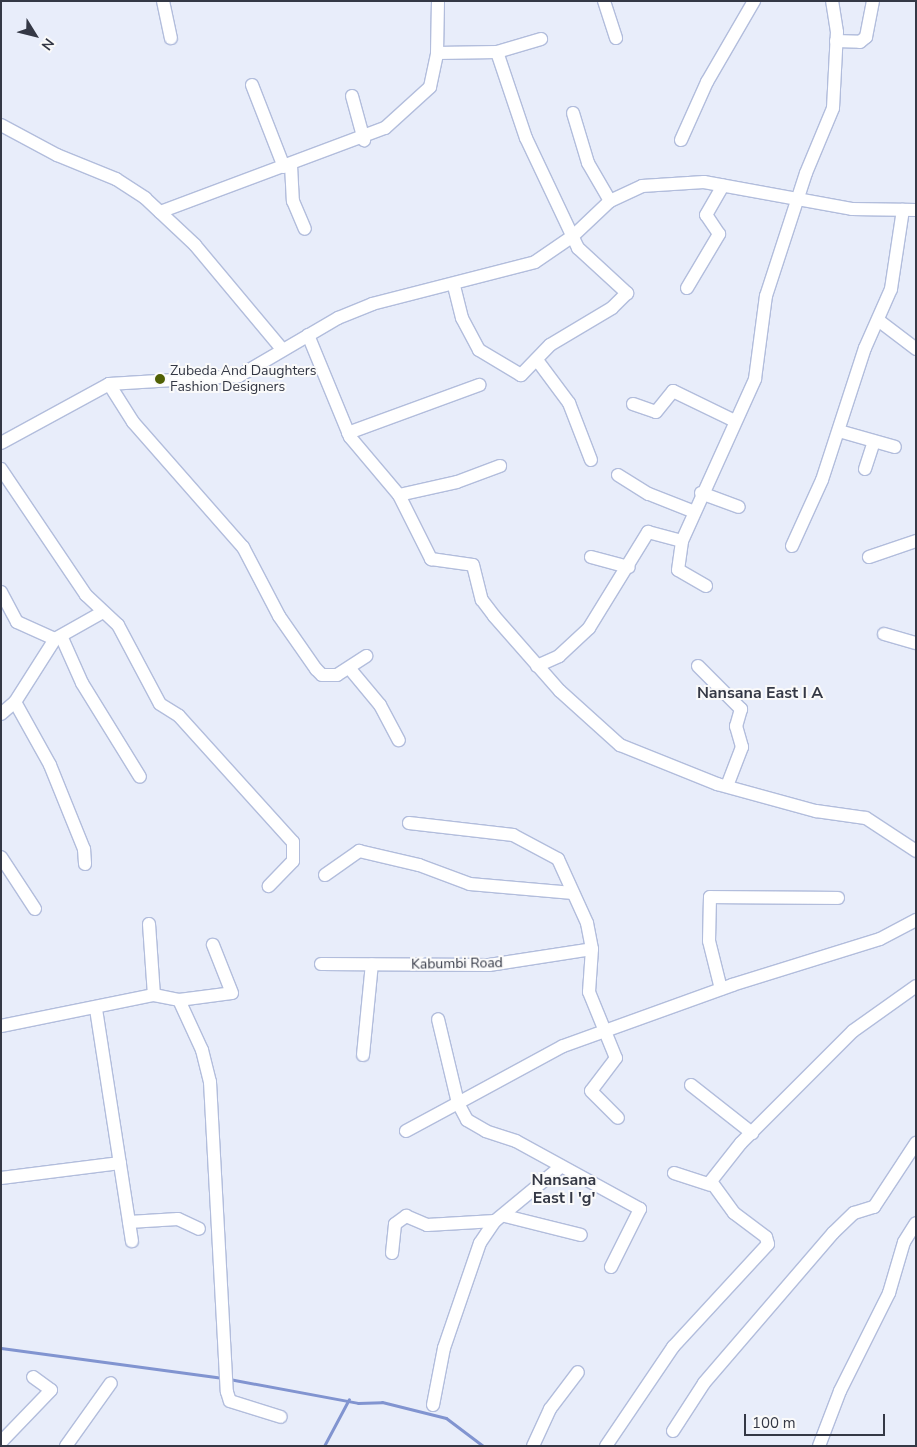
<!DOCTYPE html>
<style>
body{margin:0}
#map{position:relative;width:917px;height:1447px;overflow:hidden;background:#e8edfa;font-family:"Nunito Sans",sans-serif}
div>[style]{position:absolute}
.stream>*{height:3px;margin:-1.5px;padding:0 1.5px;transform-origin:1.5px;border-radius:1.5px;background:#8194d0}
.roads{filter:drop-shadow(1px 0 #b2bddc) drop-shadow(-1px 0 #b2bddc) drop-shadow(0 1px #b2bddc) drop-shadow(0 -1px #b2bddc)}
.minor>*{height:12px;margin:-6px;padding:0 6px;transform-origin:6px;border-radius:6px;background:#fff}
.dots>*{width:14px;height:14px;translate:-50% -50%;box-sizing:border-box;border:2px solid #fafafa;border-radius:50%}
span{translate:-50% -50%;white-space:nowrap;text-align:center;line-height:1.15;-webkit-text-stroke:4px #fafafa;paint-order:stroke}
.poi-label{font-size:14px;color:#343845}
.left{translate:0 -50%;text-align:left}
.street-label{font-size:14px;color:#343845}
.quarter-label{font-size:16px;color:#343845;font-weight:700}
.frame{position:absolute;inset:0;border:2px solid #343845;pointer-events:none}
.north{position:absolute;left:10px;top:10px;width:50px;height:50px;-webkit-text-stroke:4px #fafafa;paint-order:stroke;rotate:126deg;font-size:14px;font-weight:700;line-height:20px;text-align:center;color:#343845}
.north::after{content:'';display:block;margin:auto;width:18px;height:22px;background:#343845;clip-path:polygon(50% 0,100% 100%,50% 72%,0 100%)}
.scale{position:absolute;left:744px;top:1414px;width:141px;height:22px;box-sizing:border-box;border:2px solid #343845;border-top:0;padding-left:6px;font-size:15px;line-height:18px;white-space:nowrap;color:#343845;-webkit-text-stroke:4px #fafafa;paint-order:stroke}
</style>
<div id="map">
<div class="stream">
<div style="left:1px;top:1348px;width:224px;rotate:7.7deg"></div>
<div style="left:229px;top:1379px;width:131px;rotate:10.5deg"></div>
<div style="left:358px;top:1403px;width:24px;rotate:-2deg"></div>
<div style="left:382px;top:1402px;width:66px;rotate:14deg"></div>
<div style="left:446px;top:1418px;width:46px;rotate:37.1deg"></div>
<div style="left:324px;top:1446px;width:53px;rotate:-62deg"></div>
</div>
<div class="roads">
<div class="minor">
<div style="left:163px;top:1px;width:38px;rotate:78deg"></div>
<div style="left:604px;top:1px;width:39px;rotate:72deg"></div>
<div style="left:836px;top:41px;width:24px;rotate:2deg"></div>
<div style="left:860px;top:42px;width:8px;rotate:-40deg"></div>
<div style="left:866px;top:37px;width:37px;rotate:-79deg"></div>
<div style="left:497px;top:52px;width:46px;rotate:-16.5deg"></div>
<div style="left:437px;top:53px;width:60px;rotate:-1deg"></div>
<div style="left:497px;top:52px;width:91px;rotate:71.4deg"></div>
<div style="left:526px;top:138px;width:122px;rotate:64.7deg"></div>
<div style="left:578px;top:248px;width:67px;rotate:42.6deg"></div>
<div style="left:627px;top:293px;width:21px;rotate:135deg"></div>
<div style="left:612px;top:308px;width:72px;rotate:149.2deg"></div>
<div style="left:550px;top:345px;width:42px;rotate:134deg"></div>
<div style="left:521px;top:375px;width:49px;rotate:-149.2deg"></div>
<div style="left:479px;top:350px;width:36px;rotate:-118deg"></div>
<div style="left:462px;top:318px;width:34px;rotate:-104deg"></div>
<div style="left:252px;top:85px;width:88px;rotate:68.7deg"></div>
<div style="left:352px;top:96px;width:46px;rotate:74.7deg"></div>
<div style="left:573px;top:113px;width:52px;rotate:73.3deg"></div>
<div style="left:588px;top:163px;width:44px;rotate:59.9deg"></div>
<div style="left:1px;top:125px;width:64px;rotate:28.2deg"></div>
<div style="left:57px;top:155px;width:64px;rotate:22.1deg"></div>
<div style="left:116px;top:179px;width:35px;rotate:33deg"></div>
<div style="left:145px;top:198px;width:69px;rotate:43.2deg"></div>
<div style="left:195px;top:245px;width:136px;rotate:50.1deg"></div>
<div style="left:681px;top:140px;width:64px;rotate:-65.9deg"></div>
<div style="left:707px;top:82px;width:94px;rotate:-59.9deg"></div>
<div style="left:291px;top:165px;width:36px;rotate:87deg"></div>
<div style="left:293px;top:201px;width:30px;rotate:67deg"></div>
<div style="left:160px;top:212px;width:240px;rotate:-20.5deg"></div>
<div style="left:385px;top:128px;width:61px;rotate:-42.3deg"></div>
<div style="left:430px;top:87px;width:35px;rotate:-78deg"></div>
<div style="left:437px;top:53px;width:52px;rotate:-88.9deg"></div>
<div style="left:687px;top:288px;width:63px;rotate:-59.3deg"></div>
<div style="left:719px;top:234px;width:23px;rotate:-124deg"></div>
<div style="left:706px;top:215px;width:34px;rotate:-60deg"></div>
<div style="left:878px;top:320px;width:48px;rotate:37.3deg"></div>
<div style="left:308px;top:335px;width:110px;rotate:67.6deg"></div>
<div style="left:350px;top:437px;width:76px;rotate:49.8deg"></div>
<div style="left:399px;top:495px;width:72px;rotate:63.4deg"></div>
<div style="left:431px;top:559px;width:42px;rotate:8.1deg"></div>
<div style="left:473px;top:565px;width:36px;rotate:76deg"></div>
<div style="left:482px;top:600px;width:20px;rotate:53deg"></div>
<div style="left:494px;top:616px;width:100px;rotate:48.7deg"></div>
<div style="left:560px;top:691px;width:81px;rotate:42deg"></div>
<div style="left:620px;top:745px;width:105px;rotate:21.9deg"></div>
<div style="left:717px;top:784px;width:103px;rotate:15.3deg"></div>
<div style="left:816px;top:811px;width:50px;rotate:8deg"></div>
<div style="left:866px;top:818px;width:60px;rotate:33.4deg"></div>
<div style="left:537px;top:360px;width:54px;rotate:53.3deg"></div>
<div style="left:569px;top:403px;width:61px;rotate:68.9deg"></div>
<div style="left:109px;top:384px;width:45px;rotate:57.7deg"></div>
<div style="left:133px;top:422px;width:167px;rotate:48.7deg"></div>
<div style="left:243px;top:547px;width:78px;rotate:62.4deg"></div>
<div style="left:279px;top:616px;width:65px;rotate:55.1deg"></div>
<div style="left:316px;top:669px;width:8px;rotate:45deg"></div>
<div style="left:322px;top:675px;width:15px"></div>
<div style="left:337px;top:675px;width:35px;rotate:-33deg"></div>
<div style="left:633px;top:404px;width:24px;rotate:19deg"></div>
<div style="left:656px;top:412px;width:27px;rotate:-51deg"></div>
<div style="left:673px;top:391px;width:69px;rotate:25.8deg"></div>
<div style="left:839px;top:431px;width:58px;rotate:15.9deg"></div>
<div style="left:348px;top:433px;width:140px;rotate:-20.1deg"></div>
<div style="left:1px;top:443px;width:123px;rotate:-28.6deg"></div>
<div style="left:109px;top:384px;width:130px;rotate:-3.5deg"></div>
<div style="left:239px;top:376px;width:115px;rotate:-30.4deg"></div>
<div style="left:338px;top:318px;width:37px;rotate:-22deg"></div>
<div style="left:372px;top:304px;width:168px;rotate:-14.4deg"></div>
<div style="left:535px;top:262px;width:46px;rotate:-34.4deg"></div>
<div style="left:573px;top:236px;width:51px;rotate:-43.4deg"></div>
<div style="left:610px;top:201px;width:35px;rotate:-25deg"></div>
<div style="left:642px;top:186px;width:62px;rotate:-3.7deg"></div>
<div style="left:704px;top:182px;width:150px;rotate:10.3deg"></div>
<div style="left:852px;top:209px;width:64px;rotate:0.9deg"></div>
<div style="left:1px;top:469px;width:152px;rotate:56deg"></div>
<div style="left:86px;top:595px;width:44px;rotate:43.2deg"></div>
<div style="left:118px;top:625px;width:89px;rotate:62deg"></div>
<div style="left:160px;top:704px;width:22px;rotate:32deg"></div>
<div style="left:179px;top:716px;width:170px;rotate:47.9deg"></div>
<div style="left:293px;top:842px;width:19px;rotate:90deg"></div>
<div style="left:293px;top:861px;width:35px;rotate:134deg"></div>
<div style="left:865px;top:469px;width:29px;rotate:-72deg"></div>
<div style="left:618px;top:475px;width:36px;rotate:32deg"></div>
<div style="left:649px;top:494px;width:46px;rotate:21.6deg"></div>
<div style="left:701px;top:493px;width:40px;rotate:20.2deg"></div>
<div style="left:399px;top:495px;width:59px;rotate:-12.6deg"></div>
<div style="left:457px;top:482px;width:46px;rotate:-20.4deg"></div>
<div style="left:792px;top:546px;width:72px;rotate:-65.6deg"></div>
<div style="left:822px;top:480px;width:139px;rotate:-72deg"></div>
<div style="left:865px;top:348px;width:64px;rotate:-66.2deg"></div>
<div style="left:891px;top:289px;width:80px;rotate:-81.4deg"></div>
<div style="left:591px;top:557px;width:39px;rotate:15deg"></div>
<div style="left:869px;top:557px;width:50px;rotate:-18.8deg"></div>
<div style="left:706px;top:586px;width:32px;rotate:-150deg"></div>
<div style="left:678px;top:570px;width:29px;rotate:-82deg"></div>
<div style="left:682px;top:541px;width:178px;rotate:-65.7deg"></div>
<div style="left:755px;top:379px;width:84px;rotate:-82.5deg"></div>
<div style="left:766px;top:296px;width:129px;rotate:-72deg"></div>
<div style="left:806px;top:173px;width:70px;rotate:-67.4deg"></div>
<div style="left:833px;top:108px;width:76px;rotate:-87deg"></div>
<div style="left:837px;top:32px;width:31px;rotate:-99deg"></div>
<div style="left:1px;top:592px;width:34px;rotate:62deg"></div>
<div style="left:17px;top:622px;width:42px;rotate:24.1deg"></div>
<div style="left:55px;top:639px;width:55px;rotate:-29.4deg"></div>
<div style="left:884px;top:634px;width:33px;rotate:16deg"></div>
<div style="left:62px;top:638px;width:49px;rotate:66deg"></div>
<div style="left:82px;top:683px;width:110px;rotate:58.3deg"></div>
<div style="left:537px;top:666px;width:24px;rotate:-24deg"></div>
<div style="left:559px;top:656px;width:41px;rotate:-43deg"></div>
<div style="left:589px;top:628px;width:113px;rotate:-58.4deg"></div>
<div style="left:648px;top:532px;width:35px;rotate:15deg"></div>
<div style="left:698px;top:666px;width:61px;rotate:45deg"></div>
<div style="left:741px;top:709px;width:18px;rotate:106deg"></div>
<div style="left:736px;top:726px;width:22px;rotate:74deg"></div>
<div style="left:742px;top:747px;width:40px;rotate:111deg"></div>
<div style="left:350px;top:669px;width:47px;rotate:50.2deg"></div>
<div style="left:380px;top:705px;width:40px;rotate:62deg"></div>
<div style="left:15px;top:702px;width:72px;rotate:60.9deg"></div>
<div style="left:50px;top:765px;width:91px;rotate:68deg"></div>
<div style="left:84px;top:849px;width:15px;rotate:86deg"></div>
<div style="left:1px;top:714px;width:18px;rotate:-41deg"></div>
<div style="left:15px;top:702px;width:75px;rotate:-57.6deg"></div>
<div style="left:409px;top:823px;width:105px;rotate:6.6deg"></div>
<div style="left:513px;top:835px;width:51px;rotate:28.1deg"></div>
<div style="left:558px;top:859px;width:70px;rotate:65.6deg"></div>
<div style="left:587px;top:923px;width:26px;rotate:79deg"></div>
<div style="left:592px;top:949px;width:43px;rotate:94deg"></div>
<div style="left:589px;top:992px;width:71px;rotate:67.8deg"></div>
<div style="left:616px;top:1058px;width:41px;rotate:127.1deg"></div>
<div style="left:591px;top:1091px;width:38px;rotate:45deg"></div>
<div style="left:1px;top:857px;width:62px;rotate:56.8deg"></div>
<div style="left:325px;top:875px;width:42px;rotate:-35.2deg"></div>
<div style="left:359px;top:851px;width:62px;rotate:13.1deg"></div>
<div style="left:419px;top:865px;width:54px;rotate:20.4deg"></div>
<div style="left:470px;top:884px;width:103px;rotate:5deg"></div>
<div style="left:149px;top:924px;width:71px;rotate:86deg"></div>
<div style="left:321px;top:964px;width:168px;rotate:0.3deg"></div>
<div style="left:489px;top:965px;width:104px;rotate:-8.8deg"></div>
<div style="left:721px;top:989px;width:49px;rotate:-104deg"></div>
<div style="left:709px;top:941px;width:44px;rotate:-88.7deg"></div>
<div style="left:710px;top:897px;width:128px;rotate:0.4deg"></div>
<div style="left:179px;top:1000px;width:53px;rotate:-7.5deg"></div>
<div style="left:232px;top:993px;width:52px;rotate:-111.6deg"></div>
<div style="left:96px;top:1009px;width:235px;rotate:81.2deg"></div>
<div style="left:1px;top:1026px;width:156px;rotate:-11.5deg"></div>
<div style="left:154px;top:995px;width:25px;rotate:11deg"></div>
<div style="left:179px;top:1000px;width:55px;rotate:65.3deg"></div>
<div style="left:202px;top:1050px;width:33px;rotate:76deg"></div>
<div style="left:210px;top:1082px;width:310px;rotate:86.9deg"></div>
<div style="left:227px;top:1392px;width:9px;rotate:72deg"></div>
<div style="left:230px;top:1401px;width:53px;rotate:17.4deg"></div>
<div style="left:363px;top:1055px;width:91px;rotate:-84.4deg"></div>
<div style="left:691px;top:1085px;width:78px;rotate:38.2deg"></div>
<div style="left:406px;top:1131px;width:59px;rotate:-28.3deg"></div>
<div style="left:458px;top:1103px;width:86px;rotate:-103.4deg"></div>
<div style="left:674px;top:1173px;width:38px;rotate:18deg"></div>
<div style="left:1px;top:1178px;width:120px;rotate:-7.2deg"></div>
<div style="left:505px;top:1216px;width:78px;rotate:14deg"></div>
<div style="left:129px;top:1222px;width:49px;rotate:-3.5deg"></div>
<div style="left:178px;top:1219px;width:23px;rotate:25deg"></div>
<div style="left:392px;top:1253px;width:29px;rotate:-84deg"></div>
<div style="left:395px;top:1224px;width:14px;rotate:-36deg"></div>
<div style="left:406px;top:1216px;width:23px;rotate:23deg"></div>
<div style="left:427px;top:1225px;width:68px;rotate:-3.4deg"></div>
<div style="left:611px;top:1267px;width:65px;rotate:-63.4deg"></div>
<div style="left:640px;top:1209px;width:141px;rotate:-151.3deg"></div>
<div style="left:516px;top:1141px;width:32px;rotate:-162deg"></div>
<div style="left:486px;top:1131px;width:22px;rotate:-150deg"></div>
<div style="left:467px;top:1120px;width:19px;rotate:-118deg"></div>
<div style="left:458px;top:1103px;width:119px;rotate:-28.5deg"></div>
<div style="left:563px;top:1046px;width:180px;rotate:-19.8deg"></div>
<div style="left:732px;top:985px;width:155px;rotate:-17.3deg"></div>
<div style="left:880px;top:939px;width:41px;rotate:-27.8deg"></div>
<div style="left:433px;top:1405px;width:58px;rotate:-79.1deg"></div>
<div style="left:444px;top:1348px;width:111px;rotate:-71.1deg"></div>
<div style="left:480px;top:1243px;width:27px;rotate:-56deg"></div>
<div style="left:495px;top:1221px;width:83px;rotate:-39.6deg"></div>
<div style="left:673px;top:1431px;width:57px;rotate:-57.1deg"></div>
<div style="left:704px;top:1383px;width:198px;rotate:-49.3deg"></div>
<div style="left:833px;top:1233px;width:29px;rotate:-44deg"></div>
<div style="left:854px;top:1213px;width:21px;rotate:-17deg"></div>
<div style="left:874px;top:1207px;width:77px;rotate:-56.7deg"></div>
<div style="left:1px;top:1442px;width:72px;rotate:-46.1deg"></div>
<div style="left:51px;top:1390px;width:22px;rotate:-144deg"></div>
<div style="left:66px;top:1446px;width:77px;rotate:-54.5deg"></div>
<div style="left:533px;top:1446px;width:41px;rotate:-65.3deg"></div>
<div style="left:550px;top:1409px;width:46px;rotate:-52.9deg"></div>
<div style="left:606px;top:1446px;width:120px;rotate:-55.9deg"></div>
<div style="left:673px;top:1347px;width:140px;rotate:-47.3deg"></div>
<div style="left:768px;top:1244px;width:7px;rotate:-106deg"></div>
<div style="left:766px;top:1237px;width:40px;rotate:-143deg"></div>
<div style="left:734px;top:1213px;width:39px;rotate:-126deg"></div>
<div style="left:711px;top:1181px;width:48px;rotate:-51.7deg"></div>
<div style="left:741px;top:1143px;width:158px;rotate:-45deg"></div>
<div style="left:853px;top:1031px;width:77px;rotate:-35.5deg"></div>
<div style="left:819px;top:1446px;width:59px;rotate:-69.1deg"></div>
<div style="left:840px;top:1391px;width:110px;rotate:-63.4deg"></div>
<div style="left:889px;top:1293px;width:53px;rotate:-73.6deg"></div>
<div style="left:904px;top:1242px;width:22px;rotate:-58deg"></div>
</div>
</div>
<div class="dots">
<div style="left:160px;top:379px;background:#506004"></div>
</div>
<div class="poi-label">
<span class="left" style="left:170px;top:379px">Zubeda And Daughters<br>Fashion Designers</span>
</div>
<div class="street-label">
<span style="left:457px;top:964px;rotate:-1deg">Kabumbi Road</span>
</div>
<div class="quarter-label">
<span style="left:760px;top:693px">Nansana East I A</span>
<span style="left:564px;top:1189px">Nansana<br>East I 'g'</span>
</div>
<div class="frame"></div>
<div class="north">N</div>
<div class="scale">100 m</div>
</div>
